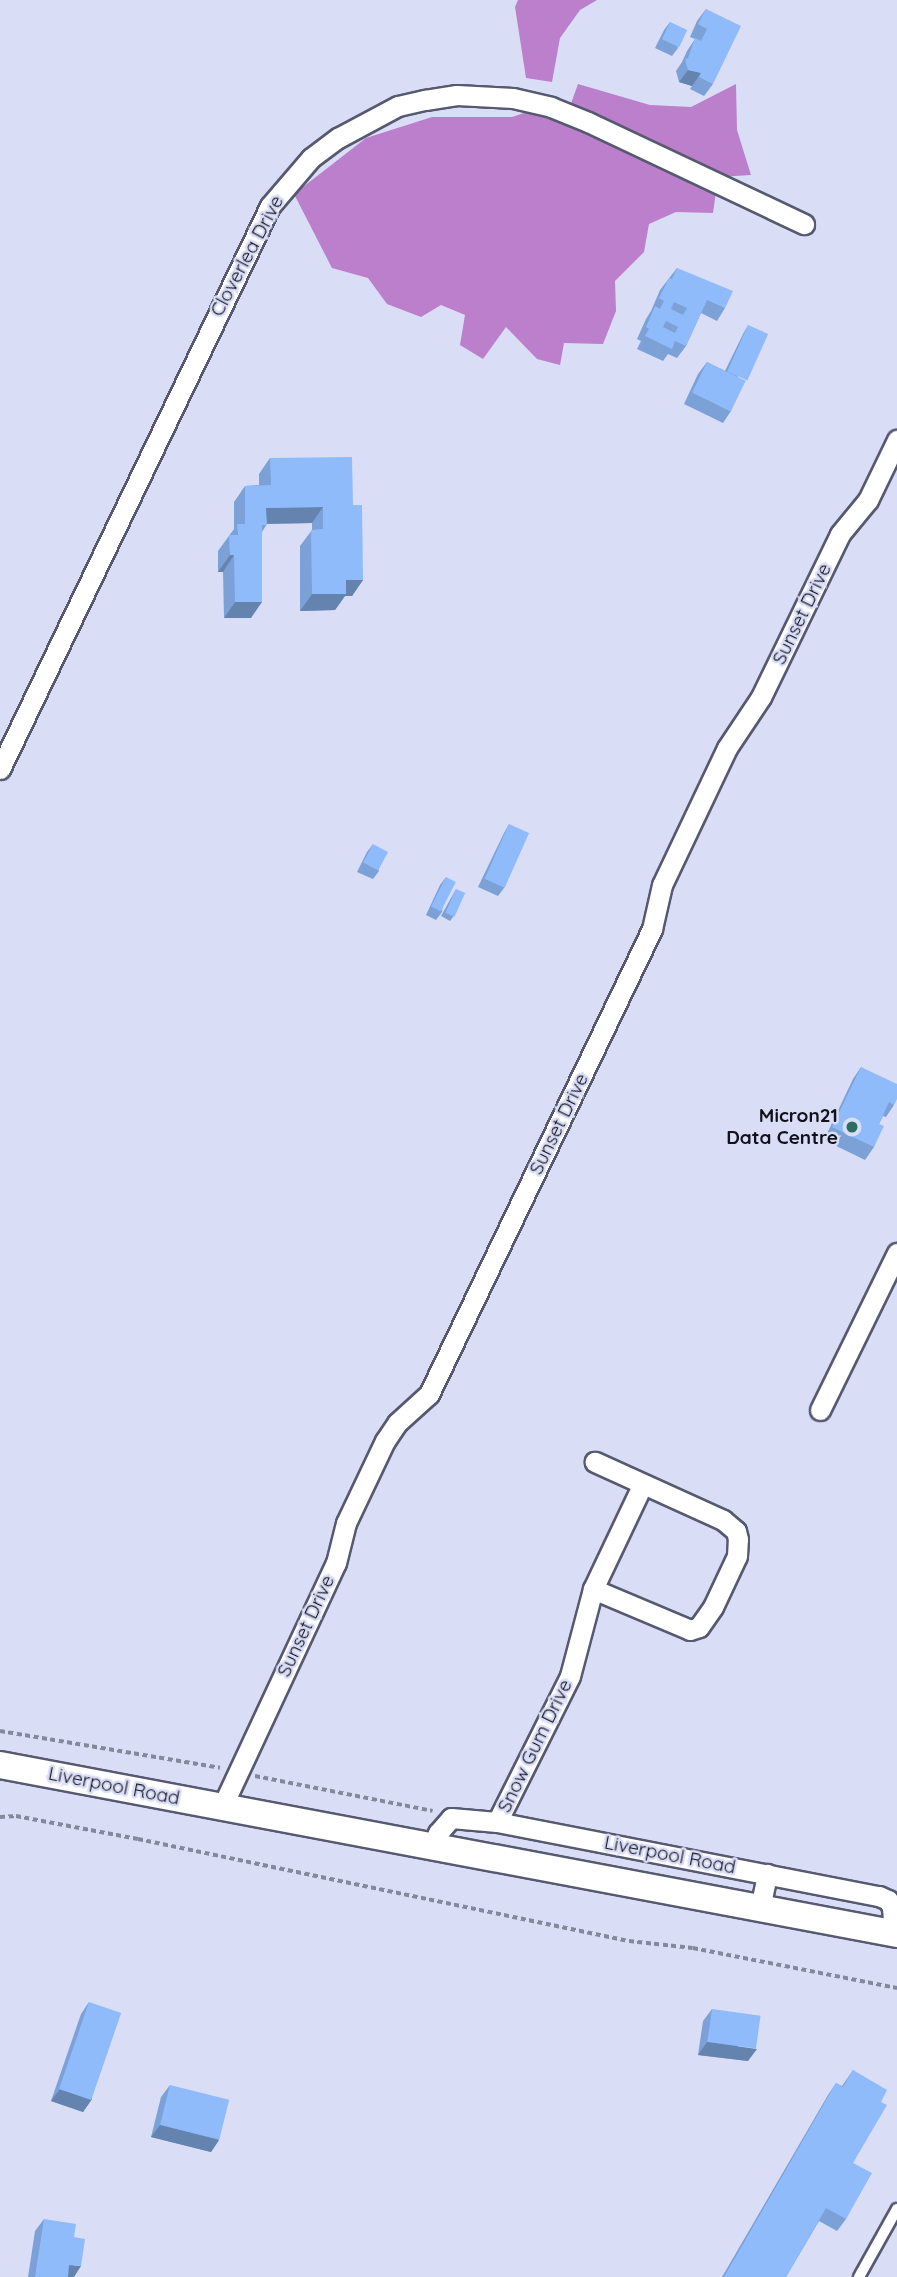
<!DOCTYPE html>
<style>
body{margin:0}
#map{position:relative;width:897px;height:2277px;overflow:hidden;background:#d9ddf6;font-family:Quicksand,sans-serif}
div>[style]{position:absolute}
.forest>*{inset:0;background:#bc7fcb}
.path>*{height:3.5px;margin-top:-1.75px;transform-origin:0;background:repeating-linear-gradient(90deg,#85889a 0 5px,transparent 0 8.5px)}
.roads{filter:drop-shadow(2px 0 #56596f) drop-shadow(-2px 0 #56596f) drop-shadow(0 2px #56596f) drop-shadow(0 -2px #56596f)}
.service>*{height:10px;margin:-5px;padding:0 5px;transform-origin:5px;border-radius:5px;background:#fff}
.minor>*{height:19px;margin:-9.5px;padding:0 9.5px;transform-origin:9.5px;border-radius:9.5px;background:#fff}
.secondary>*{height:26px;margin:-13px;padding:0 13px;transform-origin:13px;border-radius:13px;background:#fff}
.wall>*{inset:0;background:#7ca1d7}
.shaded-wall>*{inset:0;background:#6583af}
.building>*{inset:0;background:#90bbfa;transform-origin:0 0}
.dots>*{width:19px;height:19px;translate:-50% -50%;box-sizing:border-box;border:4px solid #d9ddf6;border-radius:50%}
span{translate:-50% -50%;white-space:nowrap;text-align:center;line-height:1.15;-webkit-text-stroke:5px #d9ddf6;paint-order:stroke}
.street-label{font-size:19px;color:#10111a}
.poi-label{font-size:19px;color:#10111a;font-weight:700}
.right{translate:-100% -50%;text-align:right}
</style>
<div id="map">
<div class="forest">
<div style="clip-path:polygon(518px 0,597px 0,580px 10px,560px 38px,552px 82px,526px 78px,515px 7px)"></div>
<div style="clip-path:polygon(578px 84px,650px 105px,691px 107px,736px 84px,737px 130px,751px 175px,718px 177px,713px 213px,676px 212px,649px 224px,644px 252px,615px 281px,616px 311px,603px 344px,564px 343px,560px 365px,537px 359px,506px 327px,483px 359px,460px 345px,465px 315px,441px 305px,421px 317px,387px 304px,368px 278px,332px 268px,294px 194px,366px 138px,432px 117px,512px 117px,530px 111px,565px 120px)"></div>
</div>
<div class="path">
<div style="left:0;top:1731px;width:223px;rotate:9.5deg"></div>
<div style="left:255px;top:1776px;width:181px;rotate:11.1deg"></div>
<div style="left:0;top:1817px;width:16px;rotate:-4deg"></div>
<div style="left:16px;top:1816px;width:124px;rotate:10.7deg"></div>
<div style="left:138px;top:1839px;width:501px;rotate:11.74deg"></div>
<div style="left:629px;top:1941px;width:64px;rotate:6.2deg"></div>
<div style="left:693px;top:1948px;width:208px;rotate:11.1deg"></div>
</div>
<div class="roads">
<div class="service">
<div style="left:859px;top:2277px;width:78px;rotate:-60.8deg"></div>
</div>
<div class="minor">
<div style="left:0;top:769px;width:624px;rotate:-64.38deg"></div>
<div style="left:270px;top:206px;width:63px;rotate:-49.5deg"></div>
<div style="left:311px;top:158px;width:34px;rotate:-37deg"></div>
<div style="left:338px;top:138px;width:68px;rotate:-28.1deg"></div>
<div style="left:398px;top:106px;width:28px;rotate:-13deg"></div>
<div style="left:425px;top:100px;width:32px;rotate:-9deg"></div>
<div style="left:457px;top:95px;width:56px;rotate:3.1deg"></div>
<div style="left:513px;top:98px;width:39px;rotate:13deg"></div>
<div style="left:551px;top:107px;width:40px;rotate:22deg"></div>
<div style="left:588px;top:122px;width:239px;rotate:25.3deg"></div>
<div style="left:820px;top:1410px;width:175px;rotate:-63.9deg"></div>
<div style="left:593px;top:1589px;width:105px;rotate:22.9deg"></div>
<div style="left:690px;top:1630px;width:9px;rotate:-18deg"></div>
<div style="left:699px;top:1627px;width:24px;rotate:-55deg"></div>
<div style="left:713px;top:1607px;width:56px;rotate:-64.8deg"></div>
<div style="left:737px;top:1556px;width:17px;rotate:-87deg"></div>
<div style="left:738px;top:1539px;width:8px;rotate:-104deg"></div>
<div style="left:736px;top:1531px;width:17px;rotate:-140deg"></div>
<div style="left:723px;top:1520px;width:141px;rotate:-155.6deg"></div>
<div style="left:222px;top:1807px;width:269px;rotate:-65deg"></div>
<div style="left:336px;top:1563px;width:41px;rotate:-76deg"></div>
<div style="left:346px;top:1523px;width:91px;rotate:-64.6deg"></div>
<div style="left:385px;top:1441px;width:22px;rotate:-56deg"></div>
<div style="left:397px;top:1423px;width:43px;rotate:-42.2deg"></div>
<div style="left:429px;top:1394px;width:516px;rotate:-64.38deg"></div>
<div style="left:652px;top:929px;width:45px;rotate:-77.2deg"></div>
<div style="left:662px;top:885px;width:152px;rotate:-64.6deg"></div>
<div style="left:727px;top:748px;width:61px;rotate:-56.3deg"></div>
<div style="left:761px;top:697px;width:181px;rotate:-64.1deg"></div>
<div style="left:840px;top:534px;width:44px;rotate:-50.5deg"></div>
<div style="left:868px;top:500px;width:67px;rotate:-64.2deg"></div>
<div style="left:497px;top:1822px;width:163px;rotate:-63.4deg"></div>
<div style="left:570px;top:1676px;width:90px;rotate:-75.2deg"></div>
<div style="left:593px;top:1589px;width:114px;rotate:-64.6deg"></div>
<div style="left:433px;top:1848px;width:16px;rotate:-72deg"></div>
<div style="left:438px;top:1833px;width:20px;rotate:-49deg"></div>
<div style="left:451px;top:1818px;width:46px;rotate:5deg"></div>
<div style="left:497px;top:1822px;width:389px;rotate:11deg"></div>
<div style="left:879px;top:1896px;width:10px;rotate:24deg"></div>
<div style="left:888px;top:1900px;width:8px;rotate:60deg"></div>
<div style="left:892px;top:1907px;width:26px;rotate:86deg"></div>
<div style="left:760px;top:1908px;width:35px;rotate:-78deg"></div>
</div>
<div class="secondary">
<div style="left:0;top:1765px;width:913px;rotate:10.67deg"></div>
</div>
</div>
<div class="wall">
<div style="clip-path:polygon(706px 9px,713px 84px,704px 96px,690px 89px,692px 86px,679px 82px,676px 71px,682px 62px,687px 51px,695px 39px,690px 37px,697px 21px)"></div>
<div style="clip-path:polygon(670px 22px,678px 48px,672px 56px,655px 48px,664px 30px)"></div>
<div style="clip-path:polygon(677px 268px,725px 308px,717px 321px,701px 313px,686px 346px,677px 358px,668px 354px,663px 361px,637px 349px,641px 341px,637px 339px,646px 319px,651px 311px,660px 290px)"></div>
<div style="clip-path:polygon(748px 325px,731px 411px,723px 423px,684px 404px,698px 374px,707px 362px,725px 371px,743px 334px)"></div>
<div style="clip-path:polygon(270px 458px,353px 505px,363px 580px,352px 596px,345px 596px,335px 610px,300px 611px,300px 546px,312px 530px,312px 523px,267px 524px,262px 532px,251px 618px,224px 618px,223px 572px,218px 572px,218px 551px,234px 529px,234px 502px,245px 486px,259px 485px,259px 474px)"></div>
<div style="clip-path:polygon(509px 824px,504px 888px,498px 896px,478px 887px,504px 833px)"></div>
<div style="clip-path:polygon(373px 844px,379px 871px,373px 879px,357px 872px,367px 852px)"></div>
<div style="clip-path:polygon(446px 877px,442px 912px,436px 920px,426px 915px,440px 885px)"></div>
<div style="clip-path:polygon(456px 889px,453px 917px,450px 921px,441px 916px)"></div>
<div style="clip-path:polygon(861px 1067px,894px 1105px,886px 1117px,883px 1116px,879px 1124px,874px 1147px,865px 1160px,824px 1140px,853px 1079px)"></div>
<div style="clip-path:polygon(89px 2002px,92px 2099px,83px 2112px,51px 2101px,81px 2014px)"></div>
<div style="clip-path:polygon(712px 2009px,748px 2061px,698px 2055px,703px 2021px)"></div>
<div style="clip-path:polygon(853px 2070px,881px 2102px,853px 2163px,846px 2219px,837px 2231px,819px 2221px,786px 2277px,722px 2277px,828px 2095px,836px 2083px,842px 2086px)"></div>
<div style="clip-path:polygon(170px 2085px,219px 2140px,211px 2152px,151px 2137px,161px 2097px)"></div>
<div style="clip-path:polygon(44px 2219px,74px 2237px,74px 2277px,28px 2277px,35px 2231px)"></div>
</div>
<div class="shaded-wall">
<div style="clip-path:polygon(688px 70px,701px 73px,692px 86px,679px 82px)"></div>
<div style="clip-path:polygon(323px 507px,312px 523px,255px 524px,266px 508px)"></div>
<div style="clip-path:polygon(230px 555px,234px 555px,223px 572px,218px 572px)"></div>
<div style="clip-path:polygon(346px 580px,363px 580px,352px 596px,345px 596px,335px 610px,300px 611px,312px 594px)"></div>
<div style="clip-path:polygon(235px 602px,262px 602px,251px 618px,224px 618px)"></div>
<div style="clip-path:polygon(707px 2042px,757px 2049px,748px 2061px,698px 2055px)"></div>
<div style="clip-path:polygon(60px 2089px,92px 2099px,83px 2112px,51px 2101px)"></div>
<div style="clip-path:polygon(160px 2125px,219px 2140px,211px 2152px,151px 2137px)"></div>
<div style="clip-path:polygon(69px 2265px,81px 2266px,74px 2277px,61px 2277px)"></div>
</div>
<div class="building">
<div style="clip-path:polygon(706px 9px,741px 26px,713px 84px,699px 77px,701px 73px,688px 70px,685px 59px,688px 58px,695px 38px,701px 41px,707px 29px,698px 24px)"></div>
<div style="left:670px;top:22px;width:19px;height:19px;rotate:25deg"></div>
<div style="clip-path:polygon(evenodd,677px 268px,733px 291px,725px 308px,707px 300px,686px 346px,675px 341px,672px 349px,645px 336px,649px 329px,646px 327px,655px 306px,660px 309px,664px 301px,659px 298px,669px 278px,672px 279px,677px 268px,674px 302px,687px 308px,683px 315px,671px 309px,674px 302px,677px 268px,666px 321px,678px 327px,675px 333px,663px 327px,666px 321px)"></div>
<div style="left:748px;top:325px;width:22px;height:51px;rotate:24deg"></div>
<div style="left:707px;top:362px;width:43px;height:34px;rotate:26deg"></div>
<div style="clip-path:polygon(352px 457px,353px 505px,362px 505px,363px 580px,346px 580px,346px 594px,312px 594px,311px 530px,323px 529px,323px 507px,266px 508px,267px 525px,262px 525px,262px 602px,235px 602px,234px 555px,230px 555px,229px 535px,238px 535px,237px 524px,245px 524px,245px 486px,271px 485px,270px 458px)"></div>
<div style="left:509px;top:824px;width:22px;height:60px;rotate:24deg"></div>
<div style="left:373px;top:844px;width:17px;height:21px;rotate:28deg"></div>
<div style="left:446px;top:877px;width:11px;height:33px;rotate:27deg"></div>
<div style="left:456px;top:889px;width:10px;height:26px;rotate:24deg"></div>
<div style="clip-path:polygon(861px 1067px,897px 1084px,897px 1099px,894px 1105px,889px 1102px,879px 1124px,884px 1126px,874px 1147px,832px 1127px)"></div>
<div style="left:89px;top:2002px;width:34px;height:92px;rotate:19deg"></div>
<div style="left:712px;top:2009px;width:49px;height:33px;rotate:8deg"></div>
<div style="clip-path:polygon(853px 2070px,887px 2090px,881px 2102px,887px 2105px,853px 2163px,872px 2173px,846px 2219px,826px 2208px,786px 2277px,724px 2277px,836px 2083px,843px 2087px)"></div>
<div style="left:170px;top:2085px;width:61px;height:41px;rotate:14deg"></div>
<div style="clip-path:polygon(44px 2219px,76px 2224px,74px 2237px,85px 2239px,81px 2266px,69px 2265px,68px 2277px,35px 2277px)"></div>
</div>
<div class="dots">
<div style="left:852px;top:1127px;background:#2c6e5f"></div>
</div>
<div class="street-label">
<span style="left:247px;top:256px;rotate:-62deg">Cloverlea Drive</span>
<span style="left:802px;top:614px;rotate:-64deg">Sunset Drive</span>
<span style="left:559px;top:1124px;rotate:-64deg">Sunset Drive</span>
<span style="left:306px;top:1626px;rotate:-65deg">Sunset Drive</span>
<span style="left:535px;top:1746px;rotate:-64deg">Snow Gum Drive</span>
<span style="left:114px;top:1786px;rotate:11deg">Liverpool Road</span>
<span style="left:670px;top:1855px;rotate:11deg">Liverpool Road</span>
</div>
<div class="poi-label">
<span class="right" style="left:838px;top:1127px">Micron21<br>Data Centre</span>
</div>
</div>
